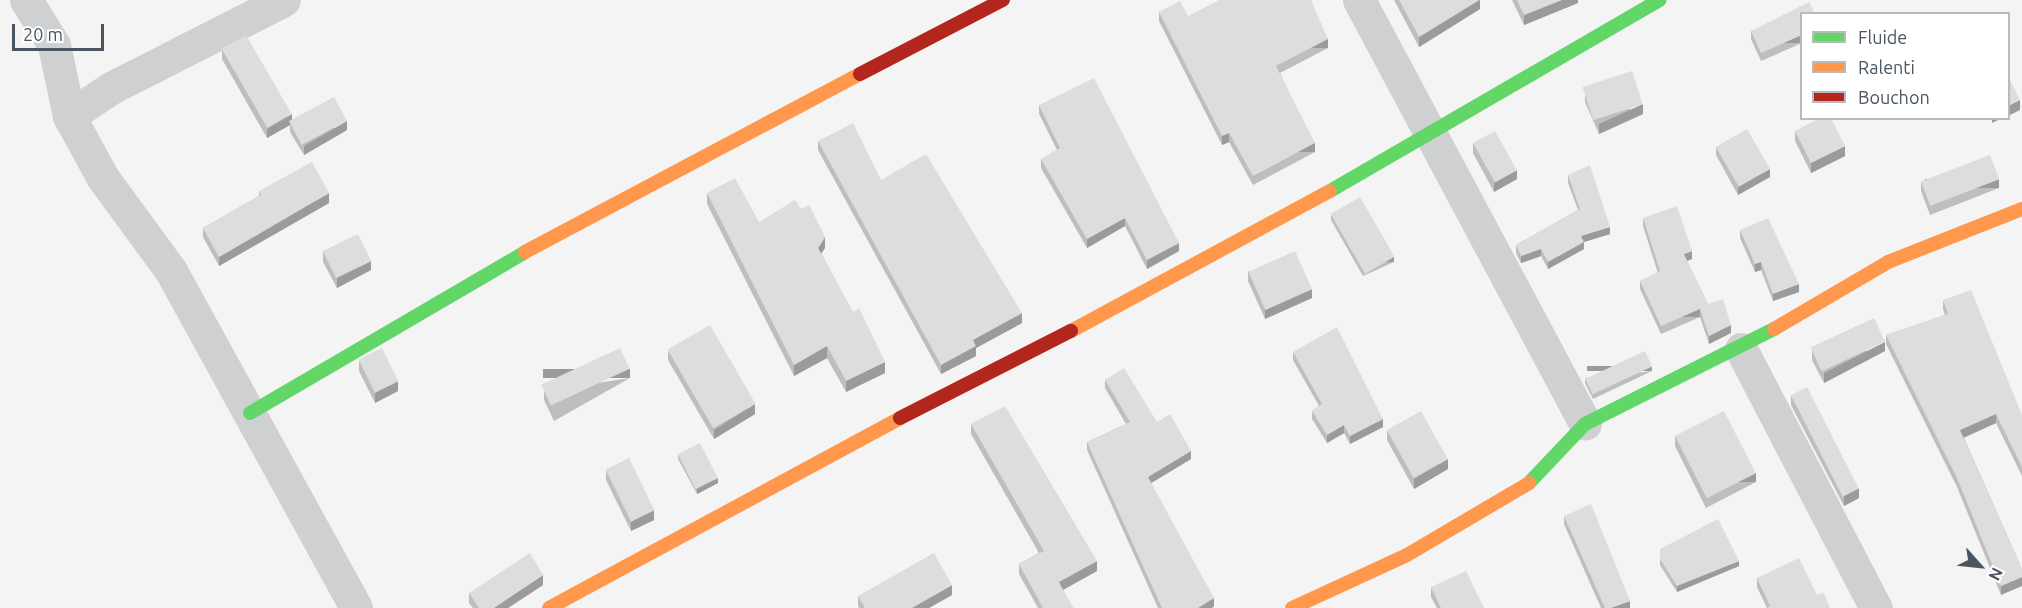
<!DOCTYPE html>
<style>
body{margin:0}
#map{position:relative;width:2022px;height:608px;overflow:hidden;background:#f4f4f4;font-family:Ubuntu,sans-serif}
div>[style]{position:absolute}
.street>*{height:33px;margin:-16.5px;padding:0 16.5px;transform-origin:16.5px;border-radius:16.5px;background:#ced0d2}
.fast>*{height:14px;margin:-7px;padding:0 7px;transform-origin:7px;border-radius:7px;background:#63d668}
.slow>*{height:14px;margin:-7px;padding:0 7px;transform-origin:7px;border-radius:7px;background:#ff974d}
.jam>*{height:14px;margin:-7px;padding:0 7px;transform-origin:7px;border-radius:7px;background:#b3261e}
.wall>*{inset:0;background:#bebebf}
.shaded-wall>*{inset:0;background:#9b9b9b;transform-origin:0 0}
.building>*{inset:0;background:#ddddde;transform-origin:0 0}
span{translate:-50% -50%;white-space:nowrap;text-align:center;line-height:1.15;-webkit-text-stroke:5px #fff;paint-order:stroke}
.legend{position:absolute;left:1800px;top:12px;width:210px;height:108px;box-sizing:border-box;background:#fff;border:2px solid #b7bbc0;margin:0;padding:8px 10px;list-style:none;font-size:18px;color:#4a5661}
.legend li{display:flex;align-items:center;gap:12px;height:30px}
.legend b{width:30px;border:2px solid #b7bbc0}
.north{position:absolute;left:1950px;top:536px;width:60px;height:60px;-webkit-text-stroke:4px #fff;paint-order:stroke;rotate:117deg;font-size:16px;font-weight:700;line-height:24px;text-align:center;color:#4a5661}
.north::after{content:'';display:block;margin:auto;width:21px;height:27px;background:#4a5661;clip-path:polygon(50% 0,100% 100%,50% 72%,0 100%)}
.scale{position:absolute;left:12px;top:24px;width:92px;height:27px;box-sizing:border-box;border:3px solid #4a5661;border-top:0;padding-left:8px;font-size:18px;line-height:21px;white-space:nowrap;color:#4a5661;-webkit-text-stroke:4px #fff;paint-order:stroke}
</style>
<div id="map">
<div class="street">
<div style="left:26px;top:0;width:53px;rotate:58.1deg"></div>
<div style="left:54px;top:45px;width:73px;rotate:78.1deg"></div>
<div style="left:69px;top:116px;width:71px;rotate:61.3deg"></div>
<div style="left:103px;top:178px;width:115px;rotate:53.8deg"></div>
<div style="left:171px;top:271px;width:384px;rotate:61.2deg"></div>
<div style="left:1359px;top:0;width:480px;rotate:61.9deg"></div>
<div style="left:69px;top:116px;width:50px;rotate:-33.7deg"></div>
<div style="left:111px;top:88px;width:194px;rotate:-27deg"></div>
<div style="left:1741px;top:349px;width:292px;rotate:62.5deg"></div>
</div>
<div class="fast">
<div style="left:1330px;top:191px;width:381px;rotate:-30.1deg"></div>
<div style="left:250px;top:413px;width:319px;rotate:-30.3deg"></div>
<div style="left:1529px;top:483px;width:81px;rotate:-46.5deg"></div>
<div style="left:1585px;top:424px;width:212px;rotate:-26.7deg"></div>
</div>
<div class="slow">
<div style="left:525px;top:252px;width:379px;rotate:-28deg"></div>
<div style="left:1774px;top:329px;width:132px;rotate:-30.4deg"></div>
<div style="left:1888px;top:262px;width:144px;rotate:-21.6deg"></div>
<div style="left:1071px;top:331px;width:294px;rotate:-28.4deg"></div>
<div style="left:549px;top:608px;width:399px;rotate:-28.4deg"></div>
<div style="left:1292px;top:608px;width:127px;rotate:-24.7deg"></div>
<div style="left:1407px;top:555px;width:142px;rotate:-30.5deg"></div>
</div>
<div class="jam">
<div style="left:860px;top:74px;width:161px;rotate:-27.4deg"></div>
<div style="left:900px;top:418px;width:192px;rotate:-27deg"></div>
</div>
<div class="wall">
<div style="clip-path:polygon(1394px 0,1480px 0,1480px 9px,1419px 47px)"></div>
<div style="clip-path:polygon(1512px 0,1578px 0,1578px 3px,1524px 25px)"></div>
<div style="clip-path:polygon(1159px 12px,1188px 16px,1328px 48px,1280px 73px,1315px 152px,1253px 185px,1229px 142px,1222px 145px,1159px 21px)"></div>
<div style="clip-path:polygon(1802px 14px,1802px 43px,1761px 61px,1751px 39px,1751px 31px)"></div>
<div style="clip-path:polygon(222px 49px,292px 121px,347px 130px,304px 155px,290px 132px,290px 125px,267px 138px,222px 59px)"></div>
<div style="clip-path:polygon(1585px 93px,1643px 114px,1599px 134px,1585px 102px)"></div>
<div style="clip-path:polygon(1039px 105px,1179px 251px,1147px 269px,1125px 226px,1087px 248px,1041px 168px,1041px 159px,1057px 150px,1039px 114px)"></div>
<div style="clip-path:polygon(1795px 131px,1845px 156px,1811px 173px,1795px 141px)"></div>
<div style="clip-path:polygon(818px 141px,881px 180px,1022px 323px,976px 348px,976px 356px,941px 374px,818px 150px)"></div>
<div style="clip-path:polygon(1473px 143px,1517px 179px,1494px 192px,1473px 153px)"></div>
<div style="clip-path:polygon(1716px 147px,1770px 177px,1738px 195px,1716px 155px)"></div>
<div style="clip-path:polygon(1568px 175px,1610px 234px,1584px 242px,1584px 249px,1548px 269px,1541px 256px,1521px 263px,1516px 253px,1516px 245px,1578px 210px,1568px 183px)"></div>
<div style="clip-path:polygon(1921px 182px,1999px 188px,1930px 215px,1921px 191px)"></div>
<div style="clip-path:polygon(259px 191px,329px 203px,219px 266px,203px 237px,203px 228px,259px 196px)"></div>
<div style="clip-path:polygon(707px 193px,759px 222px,825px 248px,821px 253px,885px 373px,846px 392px,827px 358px,794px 376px,707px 204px)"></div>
<div style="clip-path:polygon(1331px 215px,1394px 262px,1363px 276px,1331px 220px)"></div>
<div style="clip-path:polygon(1643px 218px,1692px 259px,1687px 261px,1708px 304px,1731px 333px,1709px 344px,1700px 317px,1661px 334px,1640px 289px,1640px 281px,1658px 273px,1643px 226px)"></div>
<div style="clip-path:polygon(1740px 230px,1799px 292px,1773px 301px,1761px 270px,1755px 272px,1740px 238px)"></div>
<div style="clip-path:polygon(323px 252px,371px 270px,337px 288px,323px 262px)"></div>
<div style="clip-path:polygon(1248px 271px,1312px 298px,1265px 319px,1248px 281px)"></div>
<div style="clip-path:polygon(1943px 300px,2022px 415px,2022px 476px,1996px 423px,1964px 438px,2022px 569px,2001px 595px,1957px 487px,1886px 344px,1886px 335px,1945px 315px,1943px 309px)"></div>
<div style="clip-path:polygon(1812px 350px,1885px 351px,1824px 383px,1812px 360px)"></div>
<div style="clip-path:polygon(668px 351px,755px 414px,714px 439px,668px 360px)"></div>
<div style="clip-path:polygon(1293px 352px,1383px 427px,1350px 444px,1344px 433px,1327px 443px,1312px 419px,1312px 411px,1319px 406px,1293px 360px)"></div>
<div style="clip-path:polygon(359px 361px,398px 391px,375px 403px,359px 371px)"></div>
<div style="clip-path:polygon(1652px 371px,1593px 399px,1585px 383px,1585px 378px)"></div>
<div style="clip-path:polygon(630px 378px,554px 421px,544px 400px,544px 391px)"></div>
<div style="clip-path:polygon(1105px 380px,1157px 422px,1191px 459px,1151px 483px,1214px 606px,1212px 608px,1158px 608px,1087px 450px,1087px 442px,1126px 424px,1105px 388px)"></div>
<div style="clip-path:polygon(1791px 395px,1859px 498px,1844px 506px,1791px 405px)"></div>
<div style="clip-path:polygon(971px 424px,1097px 571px,1063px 590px,1073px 608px,1038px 608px,1019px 574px,1019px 564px,1039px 553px,971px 434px)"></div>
<div style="clip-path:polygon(1387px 431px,1448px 469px,1414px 489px,1387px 440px)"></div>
<div style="clip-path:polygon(1675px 436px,1756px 482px,1706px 508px,1675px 446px)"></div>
<div style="clip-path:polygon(678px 454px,718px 483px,697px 494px,678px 459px)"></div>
<div style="clip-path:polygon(606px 471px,654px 520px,631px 531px,606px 480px)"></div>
<div style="clip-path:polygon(1564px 516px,1630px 608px,1601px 608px,1564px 524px)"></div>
<div style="clip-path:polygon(1660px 549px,1739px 566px,1677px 592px,1660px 565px)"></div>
<div style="clip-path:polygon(1757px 578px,1817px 595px,1830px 608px,1767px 608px,1757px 587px)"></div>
<div style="clip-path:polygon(543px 585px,508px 608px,473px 608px,469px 603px,469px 593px)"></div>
<div style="clip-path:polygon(1431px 587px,1484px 608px,1437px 608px,1431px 597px)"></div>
<div style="clip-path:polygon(952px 595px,929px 608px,859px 608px,858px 606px,858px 596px)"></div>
</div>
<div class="shaded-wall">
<div style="clip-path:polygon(1480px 0,1480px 9px,1419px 47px,1419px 37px)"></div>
<div style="clip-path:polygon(1562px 0,1578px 0,1578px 3px,1524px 25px,1524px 15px)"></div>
<div style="left:1802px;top:35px;width:8px;height:45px;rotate:90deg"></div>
<div style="left:1328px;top:39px;width:9px;height:59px;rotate:90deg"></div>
<div style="clip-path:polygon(2020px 100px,2020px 110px,2008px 116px,2008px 106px)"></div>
<div style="clip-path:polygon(1643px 104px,1643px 114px,1599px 134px,1599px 124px)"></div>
<div style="clip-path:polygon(292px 114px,292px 124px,290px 122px,290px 125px,267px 138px,267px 129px)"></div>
<div style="clip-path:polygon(1992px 118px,2002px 118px,1992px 123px)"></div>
<div style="clip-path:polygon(347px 121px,347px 130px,304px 155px,304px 146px)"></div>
<div style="clip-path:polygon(1229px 133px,1229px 142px,1222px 145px,1222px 136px)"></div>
<div style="left:1315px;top:143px;width:9px;height:70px;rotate:90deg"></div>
<div style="clip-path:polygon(1845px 146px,1845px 156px,1811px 173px,1811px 163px)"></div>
<div style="clip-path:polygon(1770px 169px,1770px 177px,1738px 195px,1738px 187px)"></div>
<div style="clip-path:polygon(1517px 170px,1517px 179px,1494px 192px,1494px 182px)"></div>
<div style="left:1999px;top:179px;width:9px;height:74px;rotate:90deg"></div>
<div style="clip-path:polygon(329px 193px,329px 203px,219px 266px,219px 257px)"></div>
<div style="clip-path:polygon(1125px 218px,1125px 226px,1087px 248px,1087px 239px)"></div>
<div style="clip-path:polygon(1610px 227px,1610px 234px,1584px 242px,1584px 249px,1548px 269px,1548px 262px,1581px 236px)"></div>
<div style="clip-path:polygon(825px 237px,825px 248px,818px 259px,818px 248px)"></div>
<div style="clip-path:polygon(1179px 243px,1179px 251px,1147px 269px,1147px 260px)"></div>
<div style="clip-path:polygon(1541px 249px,1541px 256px,1521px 263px,1521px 256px)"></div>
<div style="clip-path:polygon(1692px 251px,1692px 259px,1684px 262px,1684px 254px)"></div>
<div style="left:1394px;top:257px;width:5px;height:34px;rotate:90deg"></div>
<div style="clip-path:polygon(371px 261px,371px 270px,337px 288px,337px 278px)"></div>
<div style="clip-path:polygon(1761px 262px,1761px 270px,1755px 272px,1755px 264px)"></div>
<div style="clip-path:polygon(1799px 284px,1799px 292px,1773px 301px,1773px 294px)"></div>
<div style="clip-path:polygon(1312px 289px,1312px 298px,1265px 319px,1265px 309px)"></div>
<div style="left:1700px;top:309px;width:8px;height:43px;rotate:90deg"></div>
<div style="clip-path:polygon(1022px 313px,1022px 323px,976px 348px,976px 356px,941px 374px,941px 365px,973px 340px)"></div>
<div style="clip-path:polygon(1731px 325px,1731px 333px,1709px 344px,1709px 336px)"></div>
<div style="clip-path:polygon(1885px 342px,1885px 351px,1824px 383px,1824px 373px)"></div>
<div style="clip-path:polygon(827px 346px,827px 358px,794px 376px,794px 365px)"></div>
<div style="clip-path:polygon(885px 362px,885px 373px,846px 392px,846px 381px)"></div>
<div style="left:1652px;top:366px;width:5px;height:65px;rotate:90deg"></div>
<div style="left:630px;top:369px;width:9px;height:87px;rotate:90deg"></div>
<div style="clip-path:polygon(398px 381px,398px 391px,375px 403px,375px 393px)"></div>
<div style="clip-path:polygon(755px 404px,755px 414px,714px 439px,714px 430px)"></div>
<div style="clip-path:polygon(1996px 414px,1996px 423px,1960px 439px,1960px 430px)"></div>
<div style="clip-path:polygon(1383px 419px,1383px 427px,1350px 444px,1350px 436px)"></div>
<div style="clip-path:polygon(1344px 425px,1344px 433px,1327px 443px,1327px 435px)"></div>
<div style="clip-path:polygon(1191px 451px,1191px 459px,1148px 485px,1148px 477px)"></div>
<div style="clip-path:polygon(1448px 459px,1448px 469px,1414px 489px,1414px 479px)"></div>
<div style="left:1756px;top:473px;width:9px;height:56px;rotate:90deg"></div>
<div style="clip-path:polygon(718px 478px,718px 483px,697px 494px,697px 489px)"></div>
<div style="clip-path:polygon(1859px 488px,1859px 498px,1844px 506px,1844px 496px)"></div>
<div style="clip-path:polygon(654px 510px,654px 520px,631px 531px,631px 522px)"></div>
<div style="clip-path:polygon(1097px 561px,1097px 571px,1059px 592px,1059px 582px)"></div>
<div style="clip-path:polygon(1739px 561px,1739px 566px,1677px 592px,1677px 586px)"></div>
<div style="clip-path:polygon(543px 575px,543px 585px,508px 608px,494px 608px)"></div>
<div style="clip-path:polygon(2022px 577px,2022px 586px,2001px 595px,2001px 586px)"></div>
<div style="clip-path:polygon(952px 585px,952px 595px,929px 608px,912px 608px)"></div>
<div style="clip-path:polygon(1214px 598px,1214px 606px,1212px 608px,1198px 608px)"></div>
<div style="clip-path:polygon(1630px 601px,1630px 608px,1611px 608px)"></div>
</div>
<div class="building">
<div style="clip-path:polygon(1219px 0,1311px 0,1328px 39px,1276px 66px,1315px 143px,1253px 176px,1229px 133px,1222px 136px,1159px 12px,1180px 1px,1188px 16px)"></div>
<div style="clip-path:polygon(1399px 0,1479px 0,1419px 37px)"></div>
<div style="clip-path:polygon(1517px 0,1562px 0,1524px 15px)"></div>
<div style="clip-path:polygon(1809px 2px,1815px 14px,1802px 14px,1802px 35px,1761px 53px,1751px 31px)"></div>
<div style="left:246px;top:35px;width:91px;height:28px;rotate:60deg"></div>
<div style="left:1632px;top:71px;width:35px;height:52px;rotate:72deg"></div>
<div style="clip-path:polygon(2008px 76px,2020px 100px,2008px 106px)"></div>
<div style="clip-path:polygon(1094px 78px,1179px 243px,1147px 260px,1125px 218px,1087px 239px,1041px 159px,1060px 148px,1039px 105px)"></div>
<div style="left:334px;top:97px;width:27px;height:51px;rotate:62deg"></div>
<div style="clip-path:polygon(1820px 118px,1831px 118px,1845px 146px,1811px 163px,1795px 131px)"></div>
<div style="clip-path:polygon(853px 123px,881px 180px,926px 154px,1022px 313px,973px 340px,976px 346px,941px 365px,818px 141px)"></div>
<div style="left:1747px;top:129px;width:46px;height:36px;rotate:60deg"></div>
<div style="left:1495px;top:131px;width:45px;height:25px;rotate:61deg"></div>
<div style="left:1990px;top:155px;width:26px;height:74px;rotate:69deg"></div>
<div style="clip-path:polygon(312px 162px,329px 193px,219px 257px,203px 228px,261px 195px,259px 191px)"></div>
<div style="clip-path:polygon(1590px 165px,1610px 227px,1581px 236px,1584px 242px,1548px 262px,1541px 249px,1521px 256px,1516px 245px,1580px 209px,1568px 175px)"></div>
<div style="clip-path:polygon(735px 178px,759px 222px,795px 200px,801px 209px,809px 205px,825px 237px,818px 248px,853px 312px,859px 308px,885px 362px,846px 381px,827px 346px,794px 365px,707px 193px)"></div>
<div style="left:1360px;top:197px;width:69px;height:34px;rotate:60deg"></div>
<div style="clip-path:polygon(1677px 206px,1692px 251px,1684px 254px,1708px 304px,1723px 299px,1731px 325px,1709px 336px,1700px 309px,1661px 326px,1640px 281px,1660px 271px,1643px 218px)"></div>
<div style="clip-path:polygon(1768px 218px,1799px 284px,1773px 294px,1761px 262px,1755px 264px,1740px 230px)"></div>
<div style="left:358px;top:234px;width:30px;height:39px;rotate:64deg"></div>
<div style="left:1295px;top:251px;width:42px;height:51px;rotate:66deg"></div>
<div style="clip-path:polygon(1971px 290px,2022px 415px,2022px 467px,1996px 414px,1960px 430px,2022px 569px,2022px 577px,2001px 586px,1957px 478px,1886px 335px,1948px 314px,1943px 300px)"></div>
<div style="left:1874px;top:318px;width:26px;height:70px;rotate:65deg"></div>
<div style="left:710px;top:325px;width:91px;height:49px;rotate:60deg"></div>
<div style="clip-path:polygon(1337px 327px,1383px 419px,1350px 436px,1344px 425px,1327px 435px,1312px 411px,1322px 404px,1293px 352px)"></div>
<div style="left:382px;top:348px;width:37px;height:26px;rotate:64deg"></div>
<div style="left:620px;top:348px;width:23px;height:87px;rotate:65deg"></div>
<div style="left:1645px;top:351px;width:17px;height:66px;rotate:65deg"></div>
<div style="clip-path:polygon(1124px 368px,1157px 422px,1170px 414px,1191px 451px,1148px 477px,1214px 598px,1198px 608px,1162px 608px,1087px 442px,1130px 422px,1105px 380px)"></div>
<div style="left:1807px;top:387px;width:114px;height:18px;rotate:63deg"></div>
<div style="clip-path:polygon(1005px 406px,1097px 561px,1059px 582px,1073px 608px,1043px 608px,1019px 564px,1044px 551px,971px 424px)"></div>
<div style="left:1421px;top:411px;width:55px;height:39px;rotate:61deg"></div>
<div style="left:1724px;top:411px;width:70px;height:55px;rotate:63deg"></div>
<div style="left:700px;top:443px;width:39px;height:25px;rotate:63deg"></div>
<div style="left:629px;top:458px;width:58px;height:26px;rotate:64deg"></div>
<div style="clip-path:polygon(1591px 504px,1630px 601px,1611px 608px,1605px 608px,1564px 516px)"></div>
<div style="clip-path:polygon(1718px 519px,1739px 561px,1677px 586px,1660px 559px,1660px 549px)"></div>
<div style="clip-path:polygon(530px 553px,543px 575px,494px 608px,479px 608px,469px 593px)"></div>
<div style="clip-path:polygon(934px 553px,952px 585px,912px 608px,865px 608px,858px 596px)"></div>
<div style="clip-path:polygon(1799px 558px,1817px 595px,1824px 593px,1830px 608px,1767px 608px,1770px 606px,1757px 578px)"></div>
<div style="clip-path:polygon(1466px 571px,1484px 608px,1441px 608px,1431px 587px)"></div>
</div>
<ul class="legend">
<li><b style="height:8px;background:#63d668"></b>Fluide</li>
<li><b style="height:8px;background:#ff974d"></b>Ralenti</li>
<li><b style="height:8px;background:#b3261e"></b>Bouchon</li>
</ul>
<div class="north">N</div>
<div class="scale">20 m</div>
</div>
